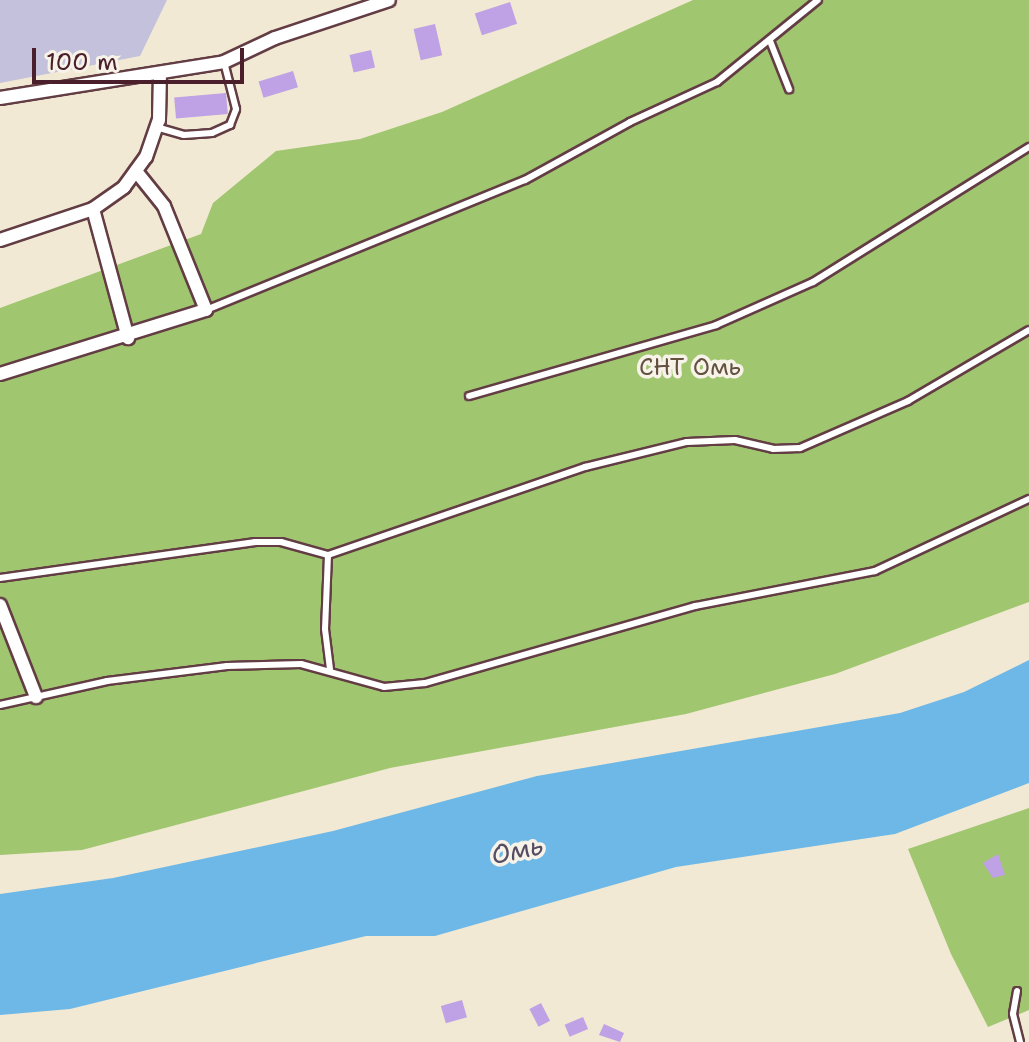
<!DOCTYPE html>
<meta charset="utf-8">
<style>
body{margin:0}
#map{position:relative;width:1029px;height:1042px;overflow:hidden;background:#f1e9d3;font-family:"Shantell Sans",sans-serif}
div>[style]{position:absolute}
.industrial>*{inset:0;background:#c3c1db}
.green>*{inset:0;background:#a1c670}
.water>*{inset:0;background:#6eb8e7}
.building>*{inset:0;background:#bfa1e5;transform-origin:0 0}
.roads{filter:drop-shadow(2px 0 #633d44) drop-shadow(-2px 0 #633d44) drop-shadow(0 2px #633d44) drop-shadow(0 -2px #633d44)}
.service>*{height:6px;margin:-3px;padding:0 3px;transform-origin:3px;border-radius:3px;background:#fff}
.minor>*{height:12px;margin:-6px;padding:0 6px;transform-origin:6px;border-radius:6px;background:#fff}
span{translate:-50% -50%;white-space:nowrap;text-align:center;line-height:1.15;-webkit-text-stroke:7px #f7f3e8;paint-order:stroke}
.park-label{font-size:24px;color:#645140}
.water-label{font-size:26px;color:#554d63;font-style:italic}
.scale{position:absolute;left:32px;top:48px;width:212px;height:36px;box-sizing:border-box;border:4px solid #4a1f2b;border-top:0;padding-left:10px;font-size:24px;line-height:28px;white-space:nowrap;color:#4a1f2b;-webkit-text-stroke:6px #f7f3e8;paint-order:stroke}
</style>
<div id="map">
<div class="industrial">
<div style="clip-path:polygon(0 0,167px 0,140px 56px,0 83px)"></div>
</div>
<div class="green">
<div style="clip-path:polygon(693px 0,1029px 0,1029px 602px,835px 674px,686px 714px,390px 768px,82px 850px,0 855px,0 308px,201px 234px,213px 203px,276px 151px,360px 139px,442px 112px)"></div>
<div style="clip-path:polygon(1029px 808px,1029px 1010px,988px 1027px,951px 954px,908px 849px)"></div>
</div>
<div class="water">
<div style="clip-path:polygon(1029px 660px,1029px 783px,895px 834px,676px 867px,435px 936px,366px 936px,70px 1009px,0 1015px,0 894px,113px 878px,333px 831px,537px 776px,900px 713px,964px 692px)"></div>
</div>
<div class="building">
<div style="left:510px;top:2px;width:23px;height:37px;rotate:72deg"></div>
<div style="left:435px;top:24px;width:32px;height:22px;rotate:77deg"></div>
<div style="left:371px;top:50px;width:18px;height:22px;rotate:77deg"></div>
<div style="left:293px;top:71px;width:17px;height:36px;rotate:73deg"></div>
<div style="left:226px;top:93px;width:21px;height:52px;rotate:85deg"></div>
<div style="clip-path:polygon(998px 854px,1005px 875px,993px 878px,983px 863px)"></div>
<div style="left:462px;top:1000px;width:18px;height:22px;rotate:74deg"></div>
<div style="left:541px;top:1003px;width:20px;height:13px;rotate:63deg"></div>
<div style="left:583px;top:1017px;width:13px;height:20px;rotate:67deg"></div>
<div style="clip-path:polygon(604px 1024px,624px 1033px,620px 1042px,599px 1035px)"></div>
</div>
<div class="roads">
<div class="service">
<div style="left:770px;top:41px;width:52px;rotate:68.4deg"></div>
<div style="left:156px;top:127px;width:29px;rotate:16deg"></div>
<div style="left:184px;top:135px;width:28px;rotate:-4deg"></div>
<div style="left:212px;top:133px;width:20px;rotate:-24deg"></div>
<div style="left:230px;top:125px;width:17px;rotate:-69deg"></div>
<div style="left:236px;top:109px;width:49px;rotate:-104.3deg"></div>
<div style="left:206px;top:310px;width:344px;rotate:-22.2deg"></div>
<div style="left:525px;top:180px;width:120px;rotate:-28.9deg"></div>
<div style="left:630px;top:122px;width:96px;rotate:-24.7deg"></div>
<div style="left:717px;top:82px;width:130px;rotate:-39.1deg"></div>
<div style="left:469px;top:396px;width:257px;rotate:-16deg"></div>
<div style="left:716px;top:325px;width:106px;rotate:-23.9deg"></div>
<div style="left:813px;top:282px;width:255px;rotate:-32deg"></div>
<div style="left:328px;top:555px;width:74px;rotate:92.3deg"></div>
<div style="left:325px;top:629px;width:40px;rotate:82.9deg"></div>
<div style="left:0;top:578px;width:258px;rotate:-8deg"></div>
<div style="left:255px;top:542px;width:26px"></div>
<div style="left:281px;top:542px;width:49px;rotate:15.5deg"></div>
<div style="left:328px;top:555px;width:272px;rotate:-18.9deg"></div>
<div style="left:585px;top:467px;width:105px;rotate:-13.8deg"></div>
<div style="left:687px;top:442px;width:48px;rotate:-2.4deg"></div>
<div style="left:735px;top:440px;width:39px;rotate:13deg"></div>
<div style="left:773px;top:449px;width:27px;rotate:-2deg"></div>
<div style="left:800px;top:448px;width:118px;rotate:-23.5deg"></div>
<div style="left:908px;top:401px;width:140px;rotate:-30.4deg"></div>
<div style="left:0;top:705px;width:110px;rotate:-12.6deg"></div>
<div style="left:107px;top:681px;width:121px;rotate:-7.1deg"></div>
<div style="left:227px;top:666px;width:74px;rotate:-1.5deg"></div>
<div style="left:301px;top:664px;width:86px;rotate:15.5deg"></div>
<div style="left:384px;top:687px;width:41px;rotate:-5.6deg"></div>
<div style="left:425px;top:683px;width:281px;rotate:-15.9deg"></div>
<div style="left:695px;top:606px;width:183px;rotate:-11deg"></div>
<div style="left:875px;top:571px;width:170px;rotate:-25.1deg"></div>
<div style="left:1017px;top:991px;width:23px;rotate:100deg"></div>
<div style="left:1013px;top:1014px;width:29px;rotate:76deg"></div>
</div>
<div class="minor">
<div style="left:0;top:98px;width:227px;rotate:-9.1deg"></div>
<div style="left:224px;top:62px;width:56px;rotate:-25.2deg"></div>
<div style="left:275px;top:38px;width:120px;rotate:-18.4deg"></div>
<div style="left:93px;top:209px;width:134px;rotate:74.8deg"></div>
<div style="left:0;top:240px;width:98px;rotate:-18.4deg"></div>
<div style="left:93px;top:209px;width:38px;rotate:-35deg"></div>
<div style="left:124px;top:187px;width:37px;rotate:-54deg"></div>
<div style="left:146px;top:157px;width:39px;rotate:-71deg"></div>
<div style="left:159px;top:120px;width:46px;rotate:-88.8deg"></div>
<div style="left:0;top:374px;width:216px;rotate:-17.3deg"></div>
<div style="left:206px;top:310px;width:112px;rotate:-112deg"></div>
<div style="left:164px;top:206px;width:45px;rotate:-128.7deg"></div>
<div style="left:0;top:605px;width:99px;rotate:68.6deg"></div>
</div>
</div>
<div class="park-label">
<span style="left:690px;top:368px">СНТ Омь</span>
</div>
<div class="water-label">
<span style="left:517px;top:850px;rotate:-12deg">Омь</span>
</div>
<div class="scale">100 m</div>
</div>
